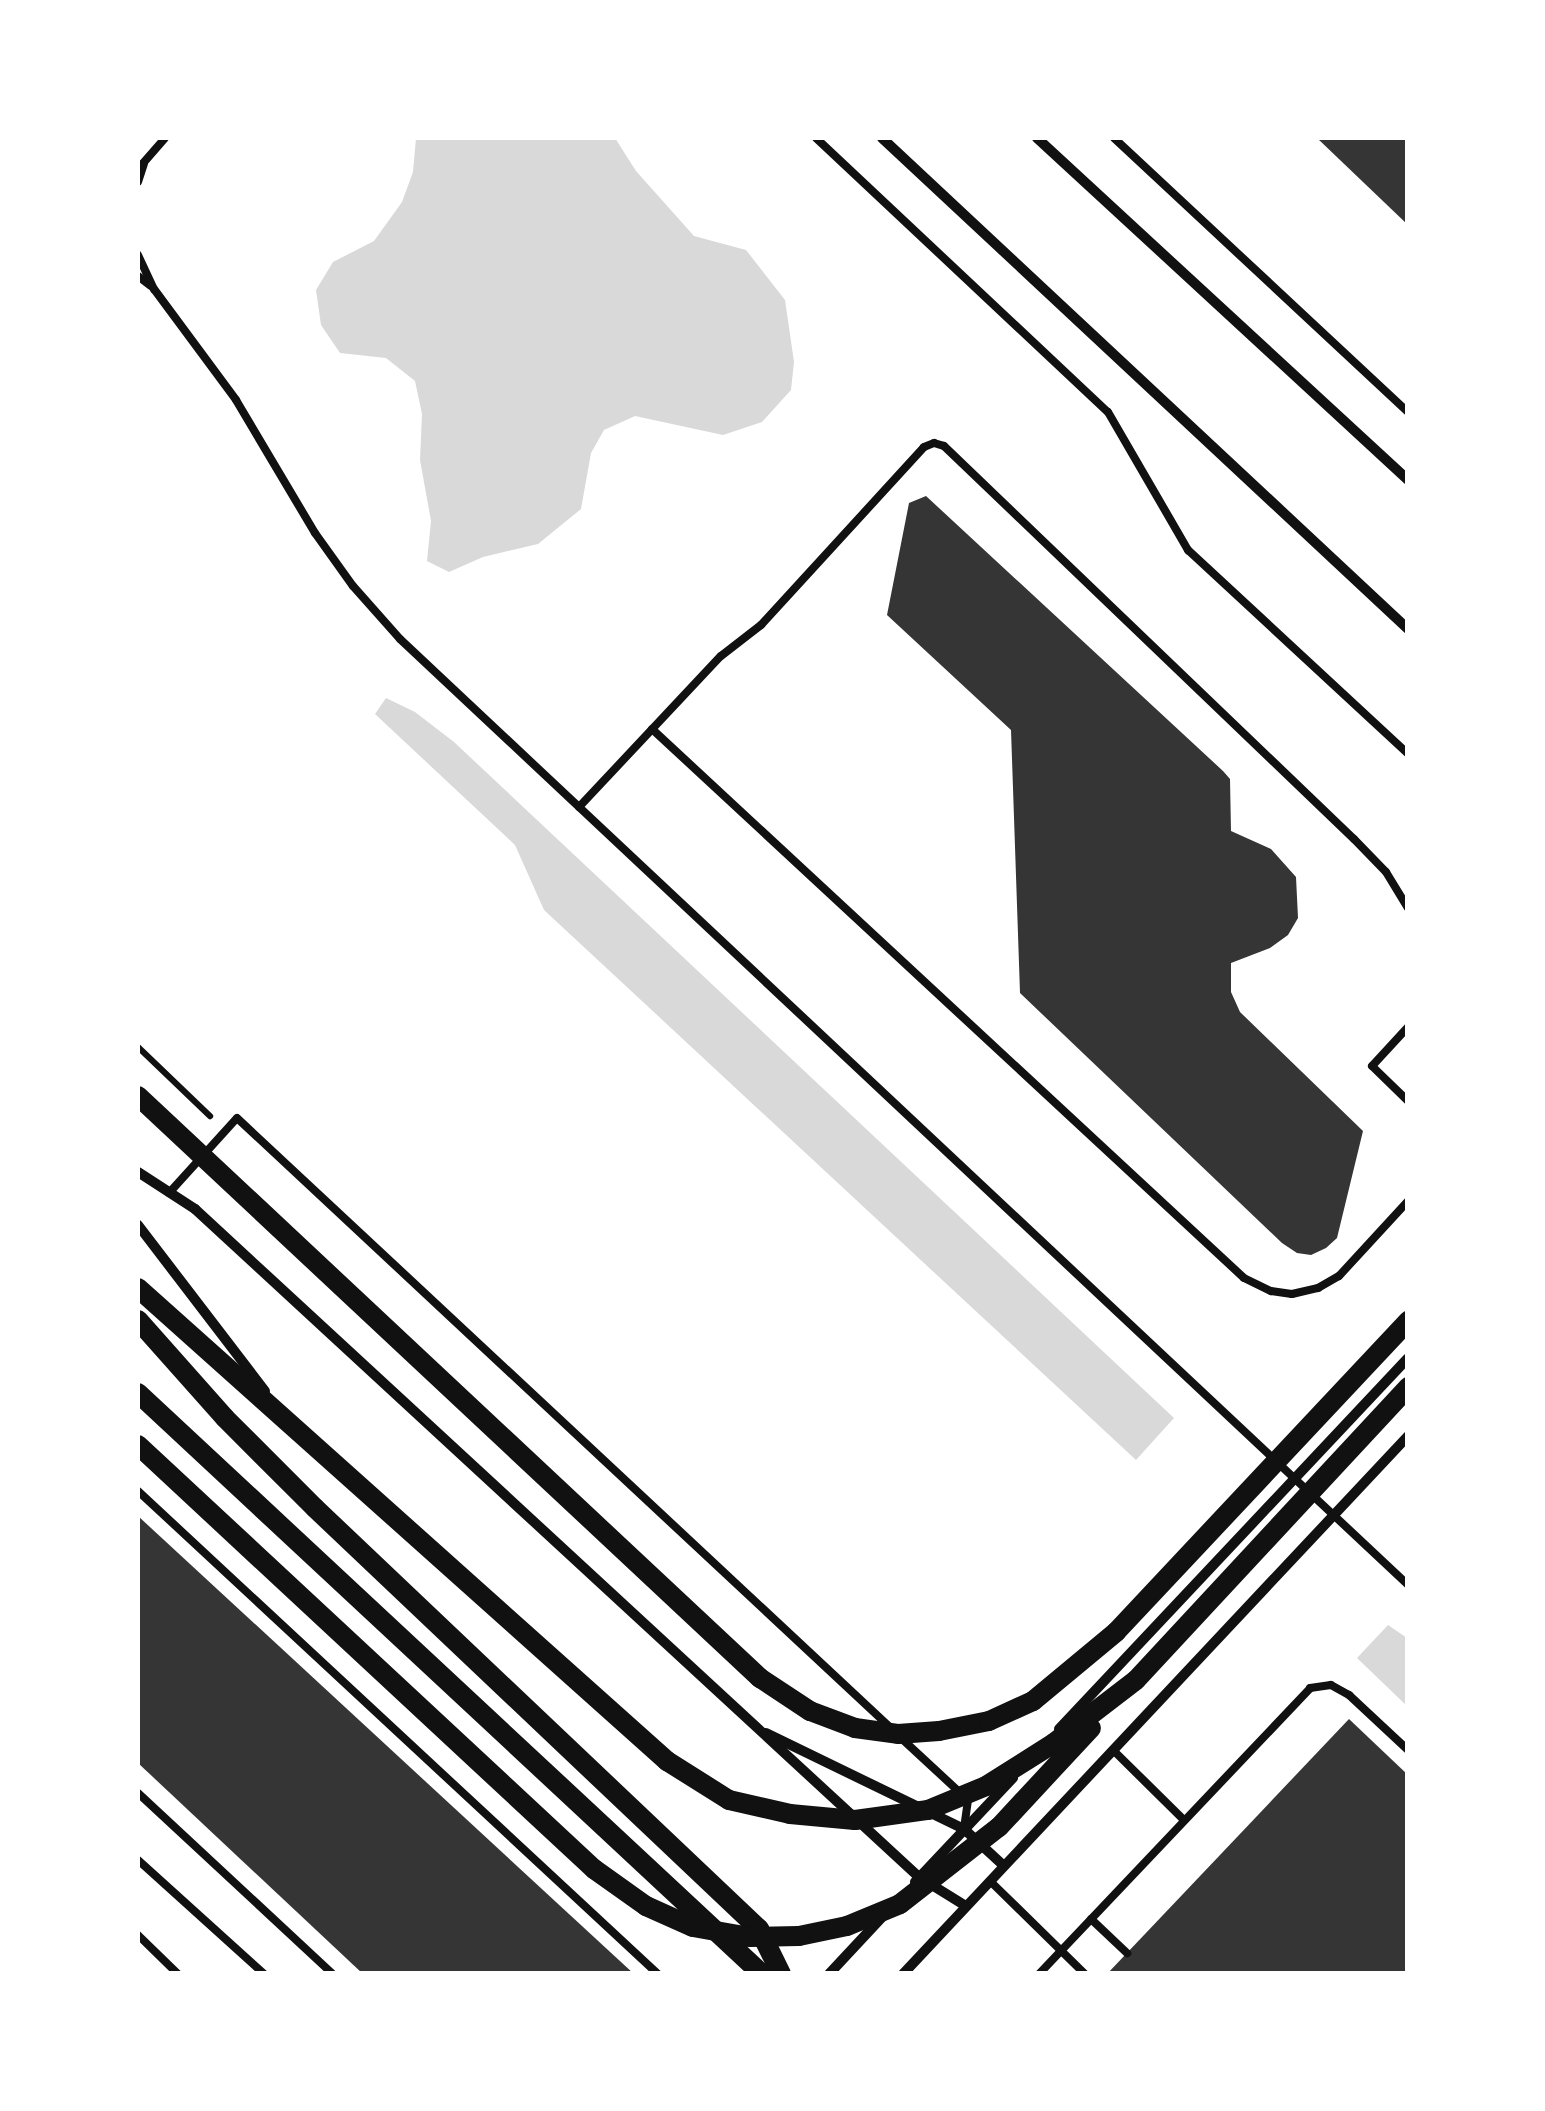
<!DOCTYPE html>
<style>
body{margin:0}
#map{position:relative;width:1545px;height:2111px;overflow:hidden;background:#fff;font-family:"Source Serif 4",serif}
div>[style]{position:absolute}
.water>*{inset:0;background:#d9d9d9}
.building>*{inset:0;background:#353535}
.path>*{height:6px;margin:-3px;padding:0 3px;transform-origin:3px;border-radius:3px;background:#111}
.service>*{height:8px;margin:-4px;padding:0 4px;transform-origin:4px;border-radius:4px;background:#111}
.minor>*{height:10px;margin:-5px;padding:0 5px;transform-origin:5px;border-radius:5px;background:#111}
.secondary>*{height:20px;margin:-10px;padding:0 10px;transform-origin:10px;border-radius:10px;background:#111}
span{translate:-50% -50%;white-space:nowrap;text-align:center;line-height:1.15;-webkit-text-stroke:10px #fff;paint-order:stroke}
.frame{position:absolute;inset:0;border:140px solid #fff;pointer-events:none}
</style>
<div id="map">
<div class="water">
<div style="clip-path:polygon(416px 138px,615px 138px,636px 171px,694px 236px,746px 250px,785px 300px,794px 362px,791px 390px,762px 422px,723px 435px,635px 416px,604px 430px,591px 453px,581px 509px,538px 544px,483px 557px,449px 572px,427px 561px,431px 521px,420px 460px,422px 414px,415px 381px,386px 358px,340px 353px,321px 325px,316px 290px,333px 262px,374px 241px,402px 202px,413px 172px)"></div>
<div style="clip-path:polygon(386px 698px,415px 712px,454px 742px,1174px 1418px,1136px 1460px,544px 910px,515px 845px,375px 714px)"></div>
<div style="clip-path:polygon(1388px 1625px,1407px 1638px,1407px 1706px,1357px 1658px)"></div>
</div>
<div class="building">
<div style="clip-path:polygon(1317px 138px,1408px 138px,1408px 225px)"></div>
<div style="clip-path:polygon(926px 496px,1223px 771px,1230px 779px,1231px 831px,1271px 849px,1296px 877px,1298px 918px,1288px 935px,1270px 948px,1231px 963px,1231px 992px,1240px 1012px,1363px 1131px,1337px 1238px,1326px 1248px,1311px 1255px,1297px 1253px,1282px 1243px,1020px 993px,1011px 730px,887px 615px,909px 503px)"></div>
<div style="clip-path:polygon(138px 1516px,634px 1974px,363px 1974px,138px 1763px)"></div>
<div style="clip-path:polygon(1349px 1719px,1408px 1775px,1408px 1974px,1107px 1974px)"></div>
</div>
<div class="path">
<div style="left:138px;top:1047px;width:100px;rotate:43.8deg"></div>
</div>
<div class="service">
<div style="left:816px;top:138px;width:400px;rotate:43.2deg"></div>
<div style="left:1108px;top:412px;width:160px;rotate:59.9deg"></div>
<div style="left:1188px;top:550px;width:300px;rotate:42.8deg"></div>
<div style="left:1114px;top:138px;width:402px;rotate:43deg"></div>
<div style="left:138px;top:169px;width:41px;rotate:-48.9deg"></div>
<div style="left:138px;top:182px;width:19px;rotate:-72deg"></div>
<div style="left:138px;top:255px;width:38px;rotate:65deg"></div>
<div style="left:154px;top:289px;width:138px;rotate:53.5deg"></div>
<div style="left:236px;top:400px;width:155px;rotate:59.3deg"></div>
<div style="left:315px;top:533px;width:65px;rotate:54.4deg"></div>
<div style="left:353px;top:586px;width:71px;rotate:48.4deg"></div>
<div style="left:400px;top:639px;width:1382px;rotate:43.18deg"></div>
<div style="left:138px;top:276px;width:16px;rotate:38deg"></div>
<div style="left:652px;top:729px;width:807px;rotate:42.84deg"></div>
<div style="left:1244px;top:1278px;width:30px;rotate:26deg"></div>
<div style="left:1271px;top:1291px;width:21px;rotate:8deg"></div>
<div style="left:1292px;top:1294px;width:27px;rotate:-13deg"></div>
<div style="left:1318px;top:1288px;width:24px;rotate:-30deg"></div>
<div style="left:1339px;top:1276px;width:102px;rotate:-47.4deg"></div>
<div style="left:579px;top:807px;width:207px;rotate:-46.8deg"></div>
<div style="left:721px;top:656px;width:51px;rotate:-37.8deg"></div>
<div style="left:761px;top:625px;width:241px;rotate:-47.5deg"></div>
<div style="left:924px;top:447px;width:11px;rotate:-22deg"></div>
<div style="left:934px;top:443px;width:10px;rotate:17deg"></div>
<div style="left:944px;top:446px;width:568px;rotate:43.79deg"></div>
<div style="left:1354px;top:839px;width:46px;rotate:45.9deg"></div>
<div style="left:1386px;top:872px;width:42px;rotate:58.6deg"></div>
<div style="left:1408px;top:1027px;width:53px;rotate:132.7deg"></div>
<div style="left:1372px;top:1066px;width:50px;rotate:44.2deg"></div>
<div style="left:169px;top:1193px;width:101px;rotate:-47.8deg"></div>
<div style="left:237px;top:1118px;width:894px;rotate:43.01deg"></div>
<div style="left:138px;top:1491px;width:710px;rotate:42.89deg"></div>
<div style="left:901px;top:1738px;width:91px;rotate:42.8deg"></div>
<div style="left:968px;top:1800px;width:29px;rotate:98deg"></div>
<div style="left:1113px;top:1750px;width:98px;rotate:44.6deg"></div>
<div style="left:138px;top:1793px;width:266px;rotate:42.9deg"></div>
<div style="left:138px;top:1860px;width:170px;rotate:42.1deg"></div>
<div style="left:990px;top:1881px;width:133px;rotate:44.4deg"></div>
<div style="left:1091px;top:1919px;width:50px;rotate:43.4deg"></div>
<div style="left:138px;top:1935px;width:56px;rotate:44.3deg"></div>
<div style="left:1039px;top:1974px;width:394px;rotate:-46.5deg"></div>
<div style="left:1310px;top:1688px;width:21px;rotate:-8deg"></div>
<div style="left:1331px;top:1685px;width:21px;rotate:29deg"></div>
<div style="left:1349px;top:1695px;width:81px;rotate:43deg"></div>
</div>
<div class="minor">
<div style="left:882px;top:138px;width:720px;rotate:43.03deg"></div>
<div style="left:1037px;top:138px;width:505px;rotate:42.67deg"></div>
<div style="left:138px;top:1172px;width:68px;rotate:33deg"></div>
<div style="left:195px;top:1209px;width:985px;rotate:42.7deg"></div>
<div style="left:919px;top:1877px;width:55px;rotate:31.7deg"></div>
<div style="left:138px;top:1225px;width:209px;rotate:52.6deg"></div>
<div style="left:1059px;top:1729px;width:509px;rotate:-46.75deg"></div>
<div style="left:766px;top:1733px;width:220px;rotate:25.9deg"></div>
<div style="left:964px;top:1829px;width:54px;rotate:42.8deg"></div>
<div style="left:915px;top:1882px;width:143px;rotate:-46.7deg"></div>
<div style="left:829px;top:1974px;width:79px;rotate:-47deg"></div>
<div style="left:903px;top:1974px;width:738px;rotate:-46.81deg"></div>
</div>
<div class="secondary">
<div style="left:138px;top:1096px;width:852px;rotate:43.1deg"></div>
<div style="left:760px;top:1678px;width:60px;rotate:33.4deg"></div>
<div style="left:810px;top:1711px;width:48px;rotate:20.7deg"></div>
<div style="left:855px;top:1728px;width:43px;rotate:7.9deg"></div>
<div style="left:898px;top:1734px;width:41px;rotate:-4.2deg"></div>
<div style="left:939px;top:1731px;width:51px;rotate:-11.3deg"></div>
<div style="left:989px;top:1721px;width:48px;rotate:-24.4deg"></div>
<div style="left:1033px;top:1701px;width:108px;rotate:-39.7deg"></div>
<div style="left:1116px;top:1632px;width:427px;rotate:-46.8deg"></div>
<div style="left:138px;top:1288px;width:710px;rotate:41.8deg"></div>
<div style="left:667px;top:1761px;width:73px;rotate:32.2deg"></div>
<div style="left:729px;top:1800px;width:63px;rotate:12.9deg"></div>
<div style="left:790px;top:1814px;width:65px;rotate:5.3deg"></div>
<div style="left:855px;top:1820px;width:74px;rotate:-7.8deg"></div>
<div style="left:928px;top:1810px;width:63px;rotate:-22.5deg"></div>
<div style="left:986px;top:1786px;width:80px;rotate:-32.3deg"></div>
<div style="left:1054px;top:1743px;width:103px;rotate:-37.5deg"></div>
<div style="left:1136px;top:1680px;width:400px;rotate:-47.1deg"></div>
<div style="left:138px;top:1320px;width:131px;rotate:48.4deg"></div>
<div style="left:225px;top:1418px;width:127px;rotate:45deg"></div>
<div style="left:315px;top:1508px;width:612px;rotate:43.48deg"></div>
<div style="left:759px;top:1929px;width:50px;rotate:63.9deg"></div>
<div style="left:138px;top:1393px;width:853px;rotate:42.96deg"></div>
<div style="left:138px;top:1445px;width:623px;rotate:42.92deg"></div>
<div style="left:594px;top:1869px;width:64px;rotate:35.4deg"></div>
<div style="left:646px;top:1906px;width:51px;rotate:24.1deg"></div>
<div style="left:693px;top:1927px;width:58px;rotate:10deg"></div>
<div style="left:750px;top:1937px;width:49px;rotate:-1.2deg"></div>
<div style="left:799px;top:1936px;width:49px;rotate:-11.8deg"></div>
<div style="left:847px;top:1926px;width:57px;rotate:-22.5deg"></div>
<div style="left:900px;top:1904px;width:125px;rotate:-37.9deg"></div>
<div style="left:999px;top:1827px;width:135px;rotate:-47.1deg"></div>
</div>
<div class="frame"></div>
</div>
